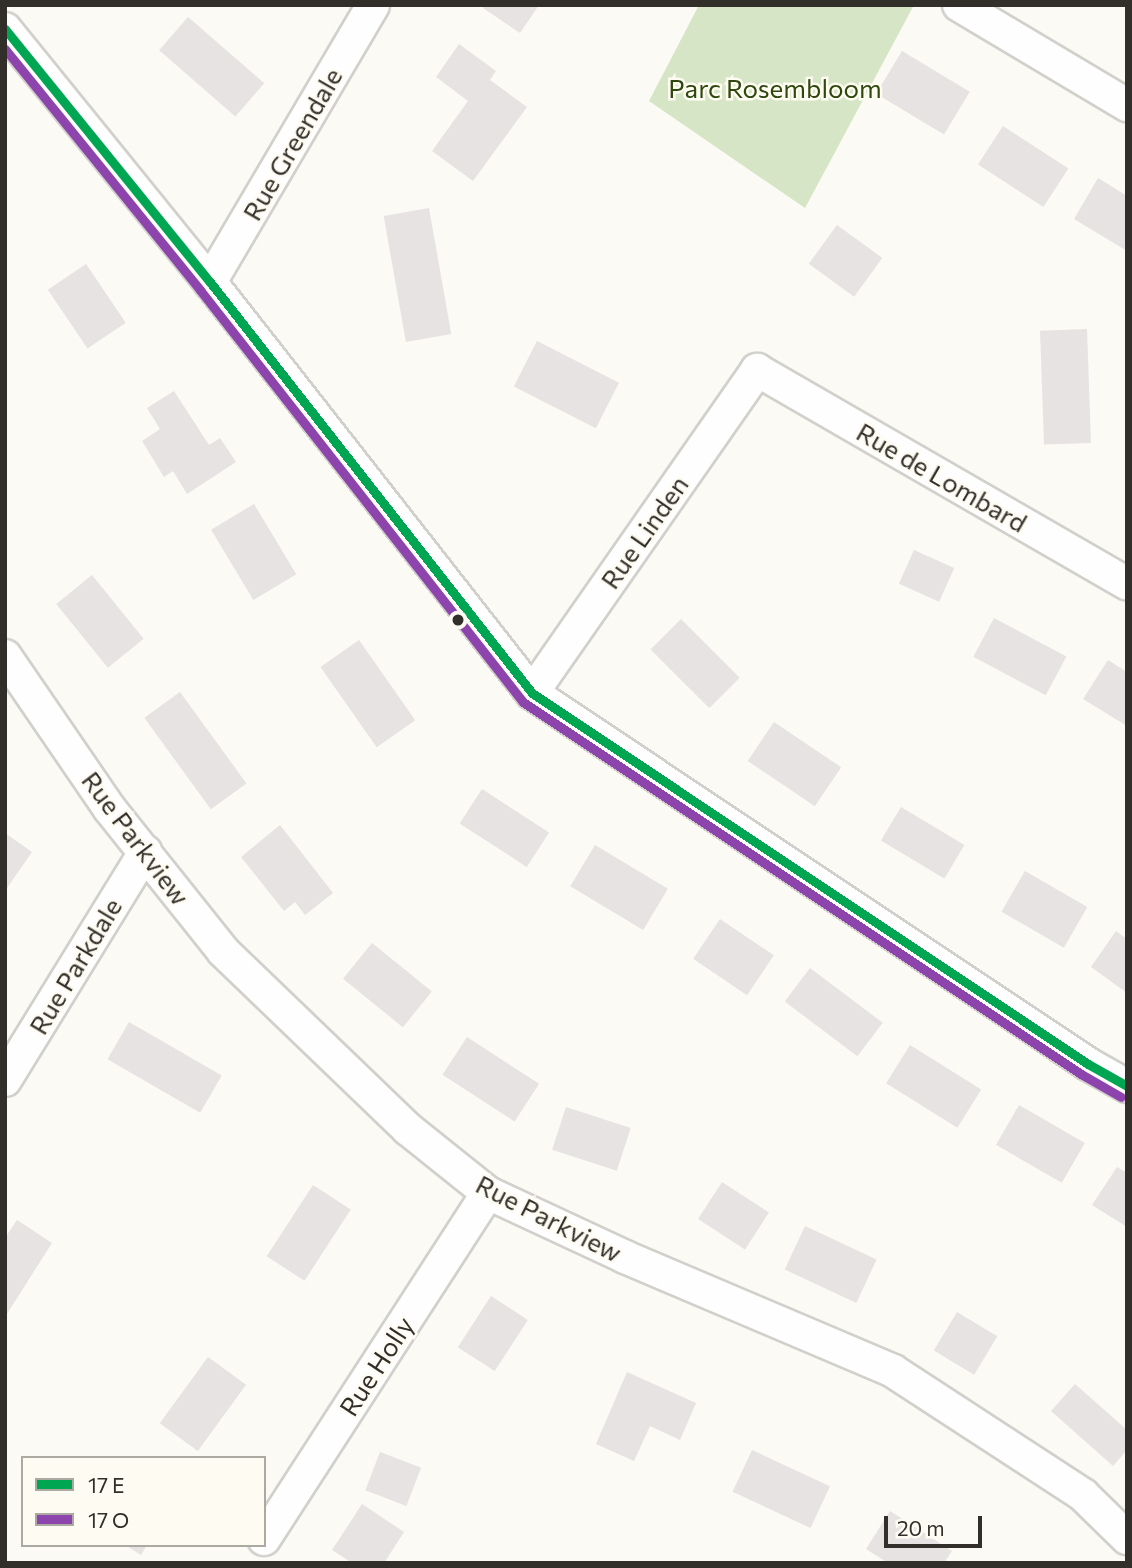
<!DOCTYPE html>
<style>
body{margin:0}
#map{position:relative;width:1132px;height:1568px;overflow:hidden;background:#fbfaf5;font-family:Commissioner,sans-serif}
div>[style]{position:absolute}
.green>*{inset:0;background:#d6e5c5}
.building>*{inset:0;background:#e6e3e2;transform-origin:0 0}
.roads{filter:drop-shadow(2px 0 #d2d0cb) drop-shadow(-2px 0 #d2d0cb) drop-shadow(0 2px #d2d0cb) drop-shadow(0 -2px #d2d0cb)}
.minor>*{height:32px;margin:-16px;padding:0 16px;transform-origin:16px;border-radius:16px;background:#fefefe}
.bus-1>*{height:9px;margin:-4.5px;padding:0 4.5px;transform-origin:4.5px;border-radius:4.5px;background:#00a651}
.bus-2>*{height:9px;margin:-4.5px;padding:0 4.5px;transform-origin:4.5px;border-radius:4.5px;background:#8e44ad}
.dots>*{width:19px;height:19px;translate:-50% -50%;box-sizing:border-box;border:4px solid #fefbf2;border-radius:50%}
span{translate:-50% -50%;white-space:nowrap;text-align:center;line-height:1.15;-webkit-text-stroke:5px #fefbf2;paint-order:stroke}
.park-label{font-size:26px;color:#2e470c}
.street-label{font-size:26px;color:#322f2a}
.frame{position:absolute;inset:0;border:7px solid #322f2a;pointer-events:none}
.legend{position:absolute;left:21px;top:1456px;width:245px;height:91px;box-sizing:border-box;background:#fefbf2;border:2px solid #aca9a2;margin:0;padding:9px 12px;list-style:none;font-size:21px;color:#322f2a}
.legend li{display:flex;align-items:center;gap:14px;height:35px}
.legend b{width:35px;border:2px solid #aca9a2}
.scale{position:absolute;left:884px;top:1516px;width:98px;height:32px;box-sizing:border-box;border:4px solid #322f2a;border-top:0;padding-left:9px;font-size:21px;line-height:24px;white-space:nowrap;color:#322f2a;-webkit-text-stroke:5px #fefbf2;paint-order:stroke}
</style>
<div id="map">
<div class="green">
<div style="clip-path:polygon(699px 5px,914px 5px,805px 208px,649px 101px)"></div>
</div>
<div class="building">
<div style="clip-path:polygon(485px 5px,539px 5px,520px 33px,483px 8px)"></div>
<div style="left:188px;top:17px;width:101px;height:44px;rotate:41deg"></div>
<div style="clip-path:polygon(459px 44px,496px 71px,490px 80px,527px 107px,473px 181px,432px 151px,468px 101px,436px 77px)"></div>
<div style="left:902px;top:51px;width:79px;height:50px;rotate:31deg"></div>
<div style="left:1003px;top:126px;width:78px;height:46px;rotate:33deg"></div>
<div style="clip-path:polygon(1098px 178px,1127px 196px,1127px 251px,1074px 219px)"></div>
<div style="left:429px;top:208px;width:128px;height:46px;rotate:80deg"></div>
<div style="left:837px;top:225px;width:56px;height:48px;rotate:36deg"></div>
<div style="left:86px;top:264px;width:71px;height:46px;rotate:56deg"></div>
<div style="left:1087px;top:329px;width:114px;height:47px;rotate:88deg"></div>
<div style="left:537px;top:341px;width:92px;height:51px;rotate:27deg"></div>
<div style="clip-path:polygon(174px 391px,209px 445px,220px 438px,236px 462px,187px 494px,173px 471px,164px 477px,142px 441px,160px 429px,147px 408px)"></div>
<div style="left:254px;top:504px;width:82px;height:50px;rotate:59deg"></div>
<div style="left:914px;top:550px;width:44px;height:37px;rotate:24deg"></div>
<div style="left:92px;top:575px;width:82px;height:46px;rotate:51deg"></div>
<div style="left:994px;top:618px;width:82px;height:44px;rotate:28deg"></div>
<div style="left:681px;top:619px;width:83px;height:43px;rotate:45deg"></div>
<div style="left:359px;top:640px;width:98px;height:47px;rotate:55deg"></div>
<div style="clip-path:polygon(1108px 660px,1127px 672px,1127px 726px,1083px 699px)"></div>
<div style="left:180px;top:692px;width:113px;height:44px;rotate:54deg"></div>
<div style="left:774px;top:722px;width:81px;height:47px;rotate:34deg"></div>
<div style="left:482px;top:789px;width:80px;height:41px;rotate:33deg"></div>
<div style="left:901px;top:807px;width:74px;height:39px;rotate:31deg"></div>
<div style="clip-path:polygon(280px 825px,333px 893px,305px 915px,295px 902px,284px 911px,241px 857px)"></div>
<div style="clip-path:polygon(5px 833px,32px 852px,5px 891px)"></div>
<div style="left:595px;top:845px;width:85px;height:48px;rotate:31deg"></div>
<div style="left:1025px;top:871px;width:72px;height:47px;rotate:30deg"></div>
<div style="left:720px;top:919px;width:65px;height:48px;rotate:34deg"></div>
<div style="clip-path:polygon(1116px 931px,1127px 939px,1127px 993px,1091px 967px)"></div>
<div style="left:372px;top:943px;width:77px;height:46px;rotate:39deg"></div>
<div style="left:810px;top:968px;width:91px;height:42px;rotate:37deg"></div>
<div style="left:129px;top:1022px;width:107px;height:43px;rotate:30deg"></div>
<div style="left:467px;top:1037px;width:86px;height:45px;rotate:33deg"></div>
<div style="left:910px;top:1045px;width:84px;height:45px;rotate:32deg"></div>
<div style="left:1019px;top:1105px;width:76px;height:46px;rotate:30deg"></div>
<div style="left:566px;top:1107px;width:68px;height:45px;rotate:18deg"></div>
<div style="clip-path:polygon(1117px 1167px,1127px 1173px,1127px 1227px,1092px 1205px)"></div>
<div style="left:722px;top:1182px;width:56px;height:44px;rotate:33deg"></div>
<div style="left:313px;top:1185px;width:45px;height:85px;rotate:33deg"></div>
<div style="clip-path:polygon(17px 1220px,52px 1243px,5px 1317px,5px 1238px)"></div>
<div style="left:805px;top:1226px;width:79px;height:48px;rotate:25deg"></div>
<div style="left:491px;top:1296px;width:44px;height:61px;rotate:33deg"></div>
<div style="left:957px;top:1312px;width:47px;height:45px;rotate:31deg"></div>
<div style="left:208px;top:1357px;width:47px;height:82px;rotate:36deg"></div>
<div style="clip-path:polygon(627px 1372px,696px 1403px,680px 1440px,650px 1426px,634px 1461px,596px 1444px)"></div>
<div style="clip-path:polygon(1075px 1384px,1127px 1430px,1127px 1450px,1113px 1466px,1051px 1411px)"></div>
<div style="left:752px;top:1450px;width:86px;height:46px;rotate:25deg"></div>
<div style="left:380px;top:1452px;width:44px;height:41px;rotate:21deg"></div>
<div style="clip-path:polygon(362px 1504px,404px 1532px,384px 1563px,352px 1563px,332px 1550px)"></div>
<div style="clip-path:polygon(890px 1511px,952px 1551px,944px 1563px,888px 1563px,866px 1549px)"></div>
<div style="clip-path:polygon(125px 1545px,147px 1545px,141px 1555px)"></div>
</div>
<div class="roads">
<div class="minor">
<div style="left:959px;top:5px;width:196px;rotate:30.8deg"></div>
<div style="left:5px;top:29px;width:326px;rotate:51deg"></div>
<div style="left:210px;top:282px;width:522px;rotate:51.92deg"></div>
<div style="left:532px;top:693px;width:668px;rotate:33.71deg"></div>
<div style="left:1088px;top:1064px;width:45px;rotate:29.4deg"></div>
<div style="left:210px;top:282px;width:321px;rotate:-59.5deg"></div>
<div style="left:5px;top:656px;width:184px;rotate:55.6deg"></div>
<div style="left:109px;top:808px;width:183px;rotate:51.4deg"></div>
<div style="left:223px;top:951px;width:257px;rotate:43.9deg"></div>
<div style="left:408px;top:1129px;width:102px;rotate:38.7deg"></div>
<div style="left:488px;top:1193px;width:151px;rotate:25deg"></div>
<div style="left:625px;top:1257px;width:291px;rotate:23deg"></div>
<div style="left:893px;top:1371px;width:227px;rotate:33.1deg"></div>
<div style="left:1083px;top:1495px;width:62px;rotate:44.3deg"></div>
<div style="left:532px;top:693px;width:394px;rotate:-55.1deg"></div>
<div style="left:757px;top:370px;width:427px;rotate:30deg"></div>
<div style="left:5px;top:1080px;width:268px;rotate:-58.4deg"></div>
<div style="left:264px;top:1539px;width:412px;rotate:-57.1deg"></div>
</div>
</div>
<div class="bus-1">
<div style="left:5px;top:29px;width:326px;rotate:51deg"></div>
<div style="left:210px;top:282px;width:522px;rotate:51.92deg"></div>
<div style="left:532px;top:693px;width:668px;rotate:33.71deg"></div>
<div style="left:1088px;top:1064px;width:45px;rotate:29.4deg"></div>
</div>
<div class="bus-2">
<div style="left:5px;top:49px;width:310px;rotate:51deg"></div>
<div style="left:200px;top:290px;width:524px;rotate:51.9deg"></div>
<div style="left:523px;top:702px;width:671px;rotate:33.69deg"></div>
<div style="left:1081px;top:1074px;width:46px;rotate:29.9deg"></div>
</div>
<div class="dots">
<div style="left:458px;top:620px;background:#322f2a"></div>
</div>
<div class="park-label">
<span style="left:775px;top:88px">Parc Rosembloom</span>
</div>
<div class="street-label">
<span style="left:292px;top:144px;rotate:-60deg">Rue Greendale</span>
<span style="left:942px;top:477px;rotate:30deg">Rue de Lombard</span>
<span style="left:644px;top:532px;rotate:-55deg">Rue Linden</span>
<span style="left:136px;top:838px;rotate:53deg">Rue Parkview</span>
<span style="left:75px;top:966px;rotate:-59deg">Rue Parkdale</span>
<span style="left:549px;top:1218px;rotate:27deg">Rue Parkview</span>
<span style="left:376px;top:1366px;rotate:-57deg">Rue Holly</span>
</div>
<div class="frame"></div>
<ul class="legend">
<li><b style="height:9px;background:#00a651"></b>17 E</li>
<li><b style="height:9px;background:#8e44ad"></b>17 O</li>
</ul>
<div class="scale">20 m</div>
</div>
